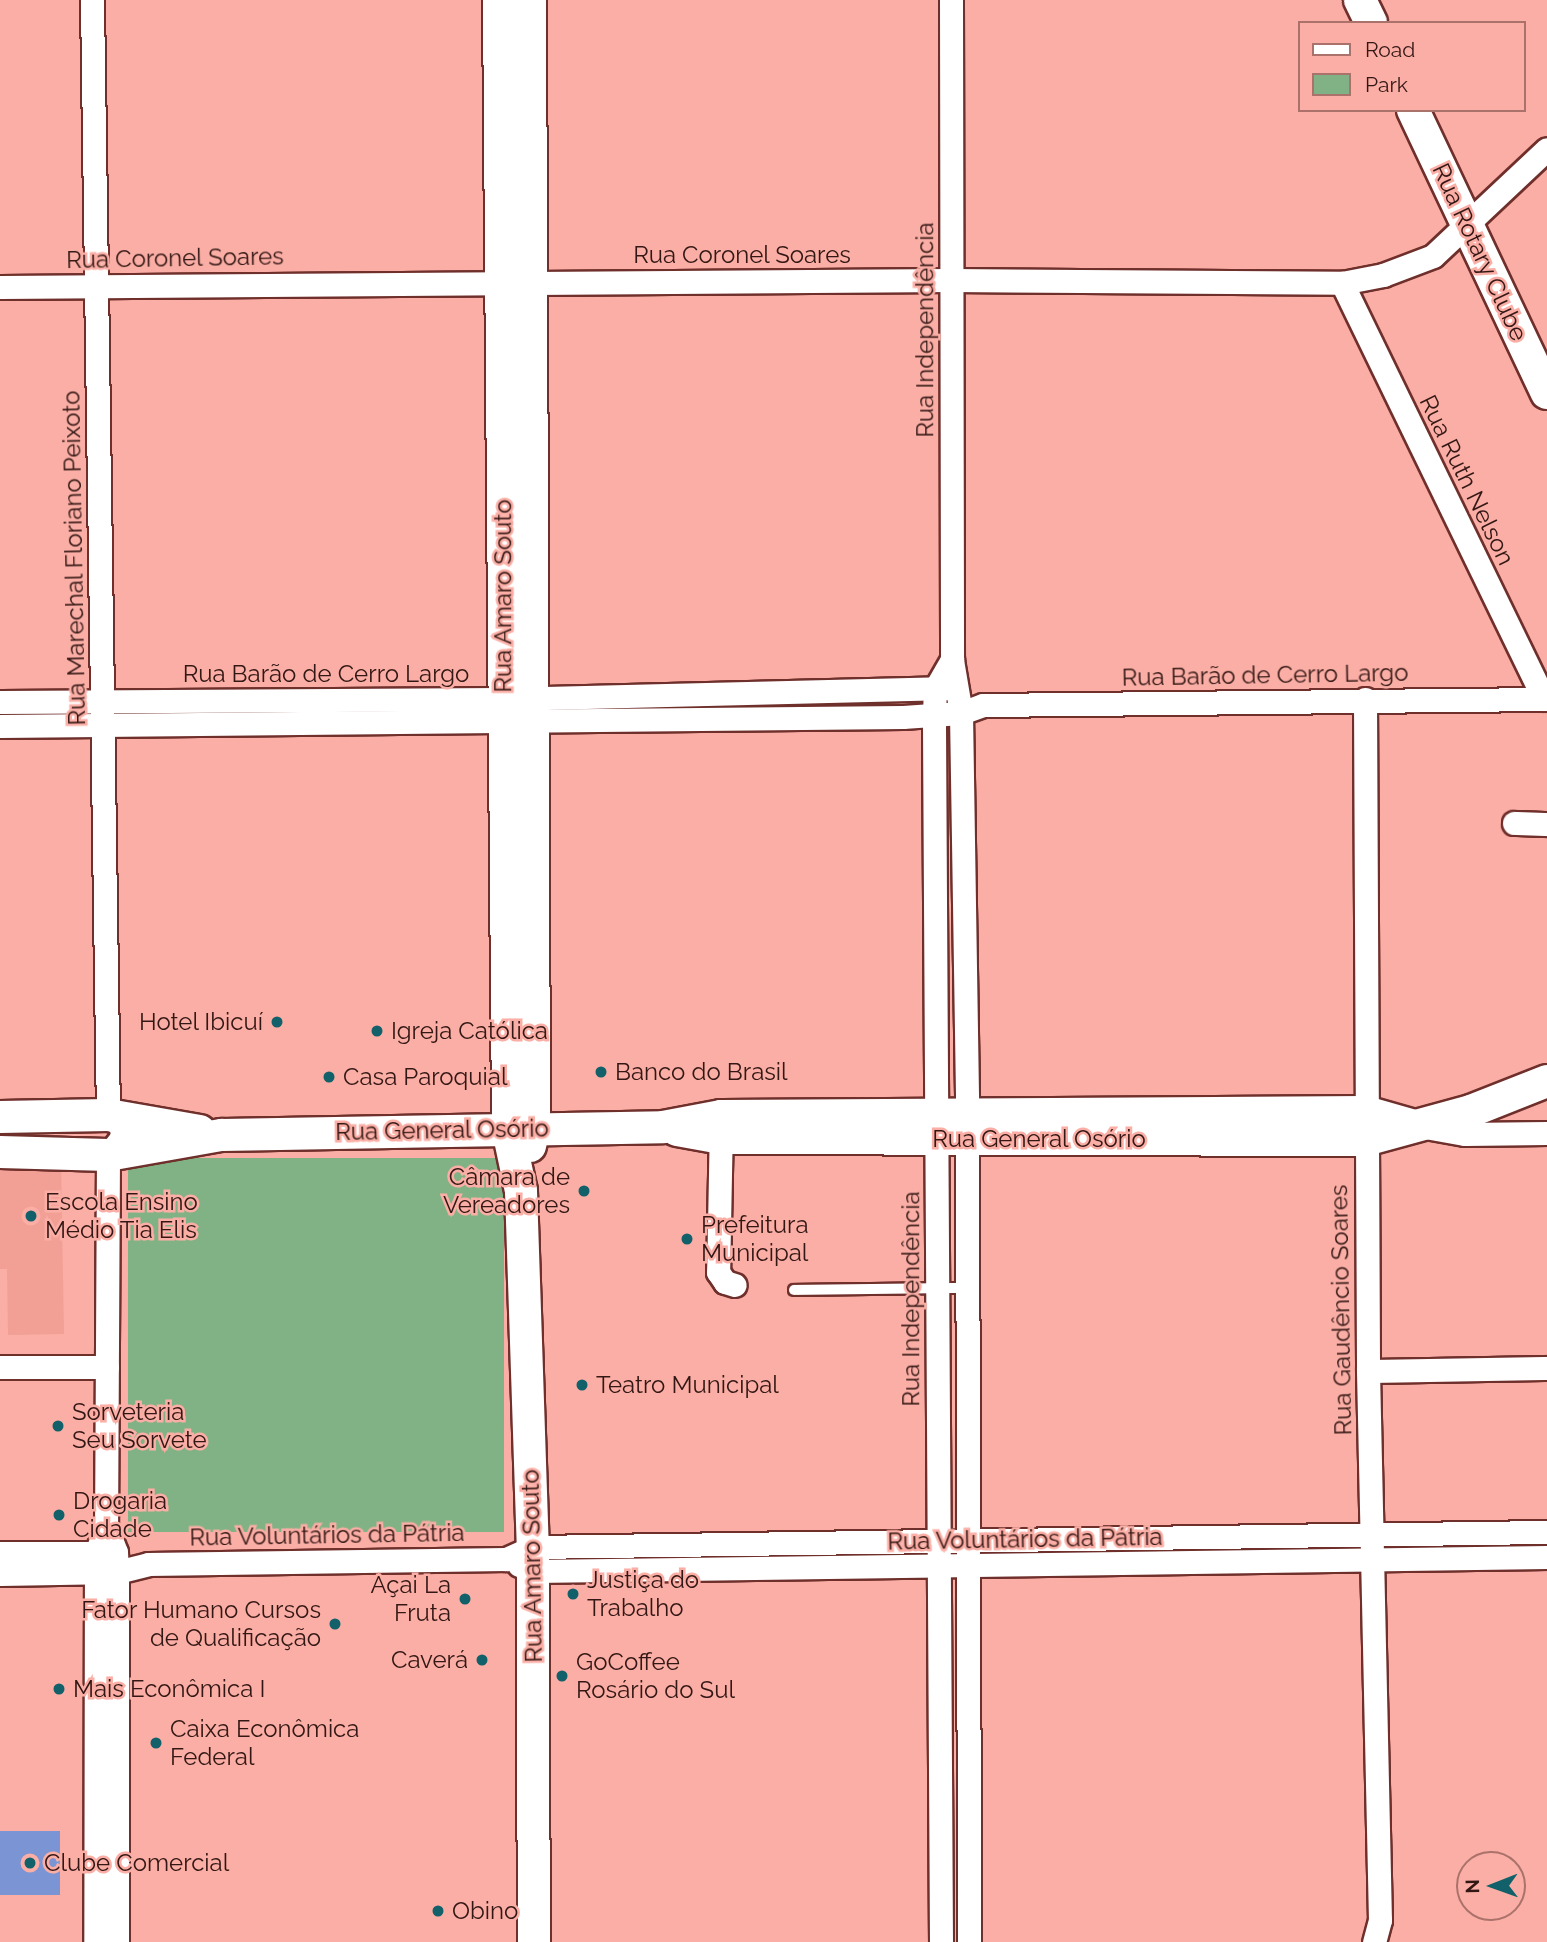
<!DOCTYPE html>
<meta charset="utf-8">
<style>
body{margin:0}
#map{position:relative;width:1547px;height:1942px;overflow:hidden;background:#faaea5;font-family:Raleway,sans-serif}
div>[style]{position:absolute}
.built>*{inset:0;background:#f29f96}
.green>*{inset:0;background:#81b285;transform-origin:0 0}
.water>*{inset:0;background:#7b95d4;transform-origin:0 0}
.roads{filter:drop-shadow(2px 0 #6f2f2b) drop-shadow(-2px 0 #6f2f2b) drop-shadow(0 2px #6f2f2b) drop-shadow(0 -2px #6f2f2b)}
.lane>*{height:10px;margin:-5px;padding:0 5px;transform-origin:5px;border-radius:5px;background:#fff}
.street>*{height:23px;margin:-11.5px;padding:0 11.5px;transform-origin:11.5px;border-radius:11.5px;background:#fff}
.secondary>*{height:32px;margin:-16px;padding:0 16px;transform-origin:16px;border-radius:16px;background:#fff}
.dots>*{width:19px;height:19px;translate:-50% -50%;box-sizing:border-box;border:4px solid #faaea5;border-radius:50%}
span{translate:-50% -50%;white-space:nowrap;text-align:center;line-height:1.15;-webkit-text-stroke:5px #faaea5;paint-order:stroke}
.street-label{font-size:24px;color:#331714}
.poi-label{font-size:24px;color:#331714}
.right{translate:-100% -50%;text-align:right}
.left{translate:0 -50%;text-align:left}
.legend{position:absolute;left:1298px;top:21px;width:228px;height:91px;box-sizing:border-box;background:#faaea5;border:2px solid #aa726b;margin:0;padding:9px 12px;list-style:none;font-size:21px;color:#331714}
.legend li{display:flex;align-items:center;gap:14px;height:35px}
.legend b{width:35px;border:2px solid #aa726b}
.north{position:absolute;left:1456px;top:1851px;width:70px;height:70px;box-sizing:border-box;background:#faaea5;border:2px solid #aa726b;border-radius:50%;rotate:269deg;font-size:19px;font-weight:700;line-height:28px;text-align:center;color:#331714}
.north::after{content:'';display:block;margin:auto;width:24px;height:32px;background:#12616a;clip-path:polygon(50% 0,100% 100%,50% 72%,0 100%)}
</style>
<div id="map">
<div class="built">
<div style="clip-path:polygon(61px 1162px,64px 1334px,8px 1335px,7px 1269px,0 1269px,0 1163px)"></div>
</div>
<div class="green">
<div style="left:504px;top:1158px;width:374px;height:376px;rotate:90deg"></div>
</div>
<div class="water">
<div style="left:0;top:1831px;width:60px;height:64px"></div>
</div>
<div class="roads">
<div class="lane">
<div style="left:794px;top:1290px;width:174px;rotate:-0.7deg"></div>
</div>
<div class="street">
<div style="left:92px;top:0;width:1115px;rotate:89.18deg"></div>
<div style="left:108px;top:1115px;width:17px;rotate:40deg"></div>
<div style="left:121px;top:1126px;width:11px;rotate:85deg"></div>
<div style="left:122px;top:1137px;width:23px;rotate:128deg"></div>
<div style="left:108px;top:1155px;width:371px;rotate:90.3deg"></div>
<div style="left:106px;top:1526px;width:29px;rotate:110deg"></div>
<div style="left:96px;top:1553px;width:389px;rotate:90.1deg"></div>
<div style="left:951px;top:0;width:660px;rotate:89.91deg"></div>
<div style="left:952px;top:660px;width:54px;rotate:80.4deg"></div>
<div style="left:961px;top:713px;width:401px;rotate:89.1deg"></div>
<div style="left:967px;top:1114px;width:828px;rotate:89.86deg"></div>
<div style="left:1342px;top:283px;width:462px;rotate:64.1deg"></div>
<div style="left:0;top:287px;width:951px;rotate:-0.42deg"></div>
<div style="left:951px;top:280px;width:391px;rotate:0.4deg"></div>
<div style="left:1342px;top:283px;width:42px;rotate:-11deg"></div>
<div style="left:1383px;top:275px;width:53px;rotate:-20.8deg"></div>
<div style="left:1433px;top:256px;width:156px;rotate:-43.2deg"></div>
<div style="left:1365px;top:699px;width:672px;rotate:89.74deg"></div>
<div style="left:1368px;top:1371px;width:549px;rotate:88.75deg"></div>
<div style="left:1380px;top:1920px;width:23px;rotate:105deg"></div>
<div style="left:0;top:702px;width:504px;rotate:-0.34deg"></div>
<div style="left:504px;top:699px;width:446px;rotate:-1.4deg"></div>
<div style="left:0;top:726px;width:903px;rotate:-0.57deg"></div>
<div style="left:903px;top:717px;width:58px;rotate:-3.9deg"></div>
<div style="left:961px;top:713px;width:23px;rotate:-20deg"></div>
<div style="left:983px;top:705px;width:564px;rotate:-0.61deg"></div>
<div style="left:1514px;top:823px;width:33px;rotate:2deg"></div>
<div style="left:721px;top:1122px;width:150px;rotate:91.1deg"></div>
<div style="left:718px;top:1272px;width:12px;rotate:55deg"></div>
<div style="left:725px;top:1282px;width:10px;rotate:17deg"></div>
<div style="left:1425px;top:1127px;width:41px;rotate:9.9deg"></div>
<div style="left:1465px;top:1134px;width:82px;rotate:-0.7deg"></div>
<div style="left:0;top:1367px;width:107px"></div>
<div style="left:1368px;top:1371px;width:179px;rotate:-1deg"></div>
<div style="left:106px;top:1526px;width:28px;rotate:69deg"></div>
<div style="left:116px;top:1552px;width:20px;rotate:87deg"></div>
<div style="left:117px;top:1572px;width:370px;rotate:90deg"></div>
<div style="left:0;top:1553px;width:109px"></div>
<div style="left:519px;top:1565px;width:15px;rotate:23deg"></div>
<div style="left:533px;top:1571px;width:1014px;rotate:-0.79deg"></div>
<div style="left:0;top:1574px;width:117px;rotate:-1deg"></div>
<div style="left:117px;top:1572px;width:32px;rotate:-14deg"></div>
<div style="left:148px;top:1564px;width:358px;rotate:-0.8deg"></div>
<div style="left:506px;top:1559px;width:30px;rotate:-24deg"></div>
<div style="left:533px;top:1547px;width:1014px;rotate:-0.85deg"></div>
<div style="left:941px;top:1942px;width:1227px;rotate:-90.33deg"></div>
<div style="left:934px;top:715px;width:26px;rotate:-88deg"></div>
<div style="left:935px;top:689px;width:34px;rotate:-60deg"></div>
</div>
<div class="secondary">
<div style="left:499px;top:0;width:1130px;rotate:89.54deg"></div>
<div style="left:508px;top:1130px;width:62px;rotate:78deg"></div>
<div style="left:521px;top:1191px;width:356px;rotate:88.1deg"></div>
<div style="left:533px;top:1547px;width:395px;rotate:89.9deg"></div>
<div style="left:1360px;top:0;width:25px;rotate:64deg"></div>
<div style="left:1413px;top:110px;width:313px;rotate:64.7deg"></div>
<div style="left:0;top:1117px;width:108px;rotate:-1.1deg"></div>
<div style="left:108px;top:1115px;width:93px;rotate:9.9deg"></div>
<div style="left:677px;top:1130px;width:45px;rotate:10.3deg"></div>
<div style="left:721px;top:1138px;width:644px;rotate:0.18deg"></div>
<div style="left:1365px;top:1140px;width:110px;rotate:-15.3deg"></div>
<div style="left:1471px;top:1111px;width:82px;rotate:-21.5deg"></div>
<div style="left:530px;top:1146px;width:19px;rotate:-78deg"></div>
<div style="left:534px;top:1127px;width:1127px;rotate:-90.2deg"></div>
<div style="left:0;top:1152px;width:108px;rotate:1.6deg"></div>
<div style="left:108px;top:1155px;width:116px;rotate:-10deg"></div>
<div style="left:222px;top:1135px;width:441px;rotate:-1deg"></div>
<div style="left:663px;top:1127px;width:59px;rotate:-10.7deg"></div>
<div style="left:721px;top:1116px;width:644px;rotate:-0.36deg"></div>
<div style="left:1365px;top:1112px;width:51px;rotate:15.9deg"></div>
</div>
</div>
<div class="dots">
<div style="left:277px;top:1022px;background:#12616a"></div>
<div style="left:377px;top:1031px;background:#12616a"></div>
<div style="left:601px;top:1072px;background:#12616a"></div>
<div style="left:329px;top:1077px;background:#12616a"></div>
<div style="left:584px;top:1191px;background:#12616a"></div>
<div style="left:31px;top:1216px;background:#12616a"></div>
<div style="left:687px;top:1239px;background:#12616a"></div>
<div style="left:582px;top:1385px;background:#12616a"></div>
<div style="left:58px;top:1426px;background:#12616a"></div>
<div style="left:59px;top:1515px;background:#12616a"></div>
<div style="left:573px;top:1594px;background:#12616a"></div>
<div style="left:465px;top:1599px;background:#12616a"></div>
<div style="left:335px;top:1624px;background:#12616a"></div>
<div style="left:482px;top:1660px;background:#12616a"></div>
<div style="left:562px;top:1676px;background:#12616a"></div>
<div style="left:59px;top:1689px;background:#12616a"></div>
<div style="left:156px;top:1743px;background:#12616a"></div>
<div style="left:30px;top:1863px;background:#12616a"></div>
<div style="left:438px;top:1911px;background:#12616a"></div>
</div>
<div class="street-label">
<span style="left:1480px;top:252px;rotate:65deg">Rua Rotary Clube</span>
<span style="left:742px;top:255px">Rua Coronel Soares</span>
<span style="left:175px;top:258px;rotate:-1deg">Rua Coronel Soares</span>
<span style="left:925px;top:330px;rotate:-90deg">Rua Independência</span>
<span style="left:1467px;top:480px;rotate:64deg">Rua Ruth Nelson</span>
<span style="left:74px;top:558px;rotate:-91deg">Rua Marechal Floriano Peixoto</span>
<span style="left:503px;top:596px;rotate:-90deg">Rua Amaro Souto</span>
<span style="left:326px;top:674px">Rua Barão de Cerro Largo</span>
<span style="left:1265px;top:675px;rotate:-1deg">Rua Barão de Cerro Largo</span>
<span style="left:442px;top:1130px;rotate:-1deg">Rua General Osório</span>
<span style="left:1039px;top:1139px">Rua General Osório</span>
<span style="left:911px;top:1299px;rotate:-90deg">Rua Independência</span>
<span style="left:1341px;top:1310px;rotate:-91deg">Rua Gaudêncio Soares</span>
<span style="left:327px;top:1535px;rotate:-1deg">Rua Voluntários da Pátria</span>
<span style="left:1025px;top:1539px;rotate:-1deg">Rua Voluntários da Pátria</span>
<span style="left:532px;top:1566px;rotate:-91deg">Rua Amaro Souto</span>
</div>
<div class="poi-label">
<span class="right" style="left:263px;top:1022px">Hotel Ibicuí</span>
<span class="left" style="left:391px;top:1031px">Igreja Católica</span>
<span class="left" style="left:615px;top:1072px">Banco do Brasil</span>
<span class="left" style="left:343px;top:1077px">Casa Paroquial</span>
<span class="right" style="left:570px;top:1191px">Câmara de<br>Vereadores</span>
<span class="left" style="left:45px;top:1216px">Escola Ensino<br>Médio Tia Elis</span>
<span class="left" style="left:701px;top:1239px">Prefeitura<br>Municipal</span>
<span class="left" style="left:596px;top:1385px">Teatro Municipal</span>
<span class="left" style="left:72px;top:1426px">Sorveteria<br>Seu Sorvete</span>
<span class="left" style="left:73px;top:1515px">Drogaria<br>Cidade</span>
<span class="left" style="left:587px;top:1594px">Justiça do<br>Trabalho</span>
<span class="right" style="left:451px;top:1599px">Açai La<br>Fruta</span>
<span class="right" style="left:321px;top:1624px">Fator Humano Cursos<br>de Qualificação</span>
<span class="right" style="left:468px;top:1660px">Caverá</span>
<span class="left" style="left:576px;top:1676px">GoCoffee<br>Rosário do Sul</span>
<span class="left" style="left:73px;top:1689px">Mais Econômica I</span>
<span class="left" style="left:170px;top:1743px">Caixa Econômica<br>Federal</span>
<span class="left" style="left:44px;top:1863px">Clube Comercial</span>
<span class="left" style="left:452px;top:1911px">Obino</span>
</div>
<ul class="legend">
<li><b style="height:9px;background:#fff"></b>Road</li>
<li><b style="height:19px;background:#81b285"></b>Park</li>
</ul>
<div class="north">N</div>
</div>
